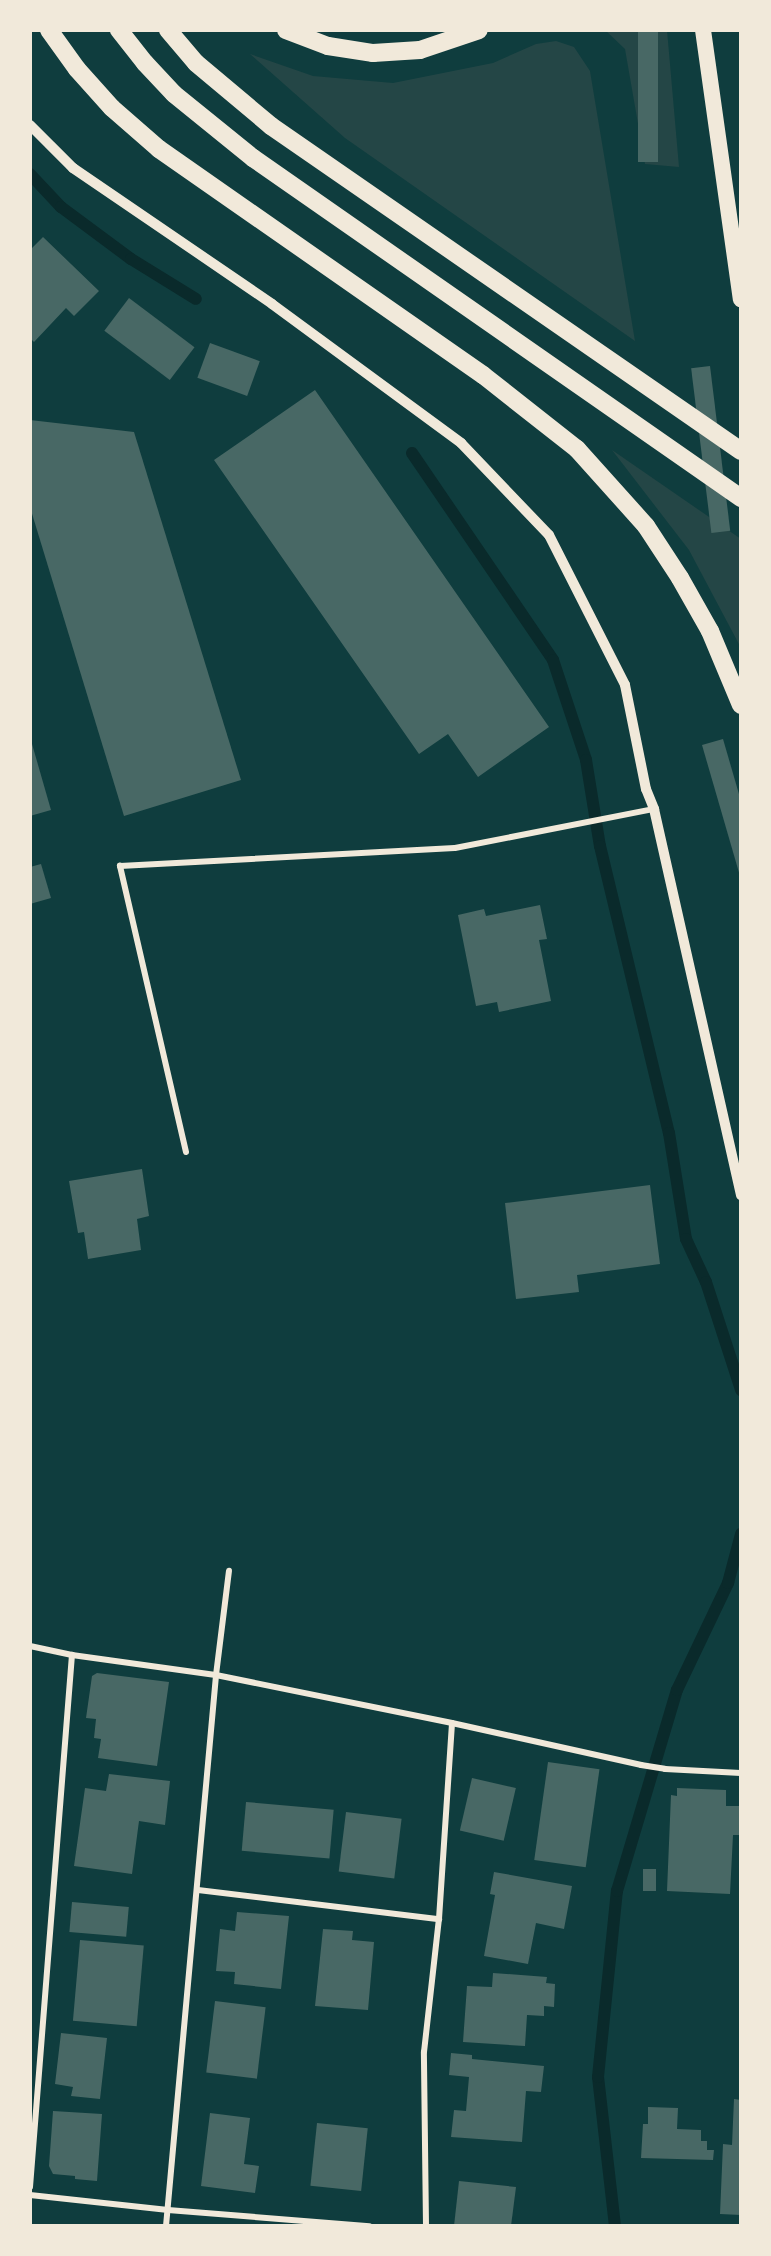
<!DOCTYPE html>
<style>
body{margin:0}
#map{position:relative;width:771px;height:2256px;overflow:hidden;background:#0f3d3e;font-family:"Nunito Sans",sans-serif}
div>[style]{position:absolute}
.green>*{inset:0;background:#244646}
.stream>*{height:12px;margin:-6px;padding:0 6px;transform-origin:6px;border-radius:6px;background:#0a2a2b}
.building>*{inset:0;background:#486865;transform-origin:0 0}
.minor>*{height:6px;margin:-3px;padding:0 3px;transform-origin:3px;border-radius:3px;background:#f1e9da}
.tertiary>*{height:10px;margin:-5px;padding:0 5px;transform-origin:5px;border-radius:5px;background:#f1e9da}
.trunk>*{height:16px;margin:-8px;padding:0 8px;transform-origin:8px;border-radius:8px;background:#f1e9da}
.motorway>*{height:18px;margin:-9px;padding:0 9px;transform-origin:9px;border-radius:9px;background:#f1e9da}
span{translate:-50% -50%;white-space:nowrap;text-align:center;line-height:1.15;-webkit-text-stroke:4.5px #f1e9da;paint-order:stroke}
.frame{position:absolute;inset:0;border:32px solid #f1e9da;pointer-events:none}
</style>
<div id="map">
<div class="green">
<div style="clip-path:polygon(605px 30px,667px 30px,679px 167px,645px 164px,625px 49px)"></div>
<div style="clip-path:polygon(556px 41px,574px 47px,590px 71px,635px 341px,345px 138px,250px 54px,313px 76px,393px 83px,493px 63px,536px 44px)"></div>
<div style="clip-path:polygon(612px 450px,741px 539px,741px 648px,689px 550px)"></div>
</div>
<div class="stream">
<div style="left:30px;top:174px;width:45px;rotate:46.8deg"></div>
<div style="left:61px;top:207px;width:87px;rotate:36.6deg"></div>
<div style="left:131px;top:259px;width:76px;rotate:31.6deg"></div>
<div style="left:412px;top:453px;width:250px;rotate:55.7deg"></div>
<div style="left:553px;top:660px;width:105px;rotate:71.7deg"></div>
<div style="left:586px;top:760px;width:87px;rotate:80.8deg"></div>
<div style="left:600px;top:846px;width:295px;rotate:76.5deg"></div>
<div style="left:669px;top:1133px;width:107px;rotate:80.9deg"></div>
<div style="left:686px;top:1239px;width:47px;rotate:65.1deg"></div>
<div style="left:706px;top:1282px;width:114px;rotate:72deg"></div>
<div style="left:615px;top:2226px;width:150px;rotate:-96.5deg"></div>
<div style="left:598px;top:2077px;width:187px;rotate:-84.2deg"></div>
<div style="left:617px;top:1891px;width:210px;rotate:-73.4deg"></div>
<div style="left:677px;top:1690px;width:119px;rotate:-64.5deg"></div>
<div style="left:728px;top:1583px;width:51px;rotate:-75.1deg"></div>
</div>
<div class="building">
<div style="left:638px;top:30px;width:20px;height:132px"></div>
<div style="clip-path:polygon(43px 237px,99px 291px,74px 316px,66px 308px,34px 342px,30px 338px,30px 250px)"></div>
<div style="left:129px;top:298px;width:82px;height:41px;rotate:37deg"></div>
<div style="left:210px;top:343px;width:53px;height:37px;rotate:20deg"></div>
<div style="left:710px;top:366px;width:166px;height:19px;rotate:83deg"></div>
<div style="clip-path:polygon(315px 390px,549px 727px,478px 777px,448px 734px,419px 754px,214px 460px)"></div>
<div style="clip-path:polygon(30px 420px,134px 432px,241px 780px,124px 816px,30px 507px)"></div>
<div style="clip-path:polygon(30px 737px,51px 810px,30px 816px)"></div>
<div style="clip-path:polygon(723px 739px,741px 801px,740px 876px,702px 745px)"></div>
<div style="clip-path:polygon(41px 864px,51px 898px,30px 904px,30px 867px)"></div>
<div style="clip-path:polygon(540px 905px,547px 939px,539px 940px,551px 1001px,499px 1012px,497px 1002px,476px 1006px,458px 915px,484px 909px,486px 916px)"></div>
<div style="clip-path:polygon(142px 1169px,149px 1216px,137px 1219px,141px 1250px,88px 1259px,84px 1232px,78px 1233px,69px 1181px)"></div>
<div style="clip-path:polygon(650px 1185px,660px 1264px,577px 1275px,579px 1292px,516px 1299px,505px 1203px)"></div>
<div style="clip-path:polygon(97px 1673px,169px 1682px,157px 1766px,98px 1758px,101px 1739px,94px 1738px,96px 1719px,86px 1718px,92px 1676px)"></div>
<div style="left:548px;top:1762px;width:52px;height:99px;rotate:8deg"></div>
<div style="clip-path:polygon(109px 1774px,170px 1781px,165px 1825px,139px 1821px,132px 1874px,74px 1866px,85px 1788px,106px 1791px)"></div>
<div style="left:472px;top:1778px;width:45px;height:54px;rotate:13deg"></div>
<div style="clip-path:polygon(677px 1788px,726px 1790px,726px 1806px,741px 1806px,740px 1835px,733px 1835px,730px 1894px,667px 1891px,671px 1795px,677px 1796px)"></div>
<div style="left:246px;top:1802px;width:88px;height:49px;rotate:5deg"></div>
<div style="left:346px;top:1812px;width:56px;height:60px;rotate:7deg"></div>
<div style="left:643px;top:1869px;width:13px;height:22px"></div>
<div style="clip-path:polygon(494px 1872px,572px 1886px,564px 1929px,536px 1923px,528px 1964px,484px 1956px,495px 1895px,490px 1894px)"></div>
<div style="left:72px;top:1902px;width:57px;height:30px;rotate:5deg"></div>
<div style="clip-path:polygon(237px 1912px,289px 1916px,281px 1989px,234px 1984px,235px 1972px,216px 1971px,220px 1929px,235px 1931px)"></div>
<div style="clip-path:polygon(323px 1929px,353px 1931px,352px 1940px,374px 1942px,368px 2010px,315px 2006px)"></div>
<div style="left:80px;top:1940px;width:64px;height:81px;rotate:5deg"></div>
<div style="clip-path:polygon(493px 1973px,547px 1977px,546px 1983px,555px 1984px,554px 2007px,544px 2006px,544px 2016px,527px 2015px,525px 2046px,463px 2042px,467px 1986px,492px 1987px)"></div>
<div style="left:215px;top:2001px;width:51px;height:72px;rotate:7deg"></div>
<div style="clip-path:polygon(61px 2033px,107px 2038px,100px 2099px,71px 2096px,73px 2087px,55px 2084px)"></div>
<div style="clip-path:polygon(451px 2053px,472px 2055px,472px 2059px,544px 2066px,541px 2092px,526px 2091px,522px 2142px,451px 2137px,454px 2110px,466px 2111px,469px 2077px,449px 2075px)"></div>
<div style="clip-path:polygon(734px 2099px,741px 2100px,741px 2215px,720px 2214px,723px 2144px,732px 2145px)"></div>
<div style="clip-path:polygon(648px 2107px,678px 2108px,677px 2129px,701px 2130px,701px 2141px,707px 2141px,707px 2150px,714px 2150px,713px 2160px,641px 2158px,643px 2124px,648px 2124px)"></div>
<div style="clip-path:polygon(53px 2111px,102px 2114px,97px 2181px,75px 2179px,75px 2176px,53px 2174px,49px 2166px)"></div>
<div style="clip-path:polygon(210px 2113px,250px 2118px,244px 2164px,259px 2166px,255px 2193px,201px 2186px)"></div>
<div style="left:317px;top:2123px;width:51px;height:63px;rotate:6deg"></div>
<div style="clip-path:polygon(459px 2181px,516px 2187px,511px 2226px,454px 2226px)"></div>
</div>
<div class="minor">
<div style="left:186px;top:1152px;width:294px;rotate:-103deg"></div>
<div style="left:120px;top:866px;width:335px;rotate:-3.1deg"></div>
<div style="left:455px;top:848px;width:203px;rotate:-11.1deg"></div>
<div style="left:30px;top:1646px;width:43px;rotate:12.1deg"></div>
<div style="left:72px;top:1655px;width:145px;rotate:7.9deg"></div>
<div style="left:216px;top:1675px;width:241px;rotate:11.5deg"></div>
<div style="left:452px;top:1723px;width:194px;rotate:12.5deg"></div>
<div style="left:641px;top:1765px;width:24px;rotate:9deg"></div>
<div style="left:665px;top:1769px;width:76px;rotate:3deg"></div>
<div style="left:198px;top:1890px;width:243px;rotate:6.9deg"></div>
<div style="left:30px;top:2187px;width:534px;rotate:-85.49deg"></div>
<div style="left:30px;top:2195px;width:139px;rotate:6.2deg"></div>
<div style="left:168px;top:2210px;width:202px;rotate:4.6deg"></div>
<div style="left:166px;top:2226px;width:553px;rotate:-84.81deg"></div>
<div style="left:216px;top:1675px;width:105px;rotate:-82.9deg"></div>
<div style="left:426px;top:2226px;width:174px;rotate:-90.7deg"></div>
<div style="left:424px;top:2052px;width:134px;rotate:-83.6deg"></div>
<div style="left:439px;top:1919px;width:196px;rotate:-86.2deg"></div>
</div>
<div class="tertiary">
<div style="left:30px;top:125px;width:61px;rotate:45deg"></div>
<div style="left:73px;top:168px;width:241px;rotate:34.3deg"></div>
<div style="left:272px;top:304px;width:235px;rotate:36.3deg"></div>
<div style="left:461px;top:443px;width:127px;rotate:46.3deg"></div>
<div style="left:549px;top:535px;width:168px;rotate:63.1deg"></div>
<div style="left:625px;top:685px;width:106px;rotate:78.6deg"></div>
<div style="left:646px;top:789px;width:22px;rotate:68deg"></div>
<div style="left:654px;top:809px;width:396px;rotate:77.3deg"></div>
</div>
<div class="trunk">
<div style="left:703px;top:30px;width:272px;rotate:82deg"></div>
</div>
<div class="motorway">
<div style="left:49px;top:30px;width:48px;rotate:54.3deg"></div>
<div style="left:77px;top:69px;width:52px;rotate:48.1deg"></div>
<div style="left:112px;top:108px;width:62px;rotate:41.1deg"></div>
<div style="left:159px;top:149px;width:395px;rotate:34.9deg"></div>
<div style="left:483px;top:375px;width:120px;rotate:38.2deg"></div>
<div style="left:577px;top:449px;width:103px;rotate:48.1deg"></div>
<div style="left:646px;top:526px;width:62px;rotate:56.8deg"></div>
<div style="left:680px;top:578px;width:61px;rotate:60.5deg"></div>
<div style="left:710px;top:631px;width:80px;rotate:67.3deg"></div>
<div style="left:119px;top:30px;width:42px;rotate:51.8deg"></div>
<div style="left:145px;top:63px;width:42px;rotate:46.9deg"></div>
<div style="left:174px;top:94px;width:102px;rotate:39deg"></div>
<div style="left:253px;top:158px;width:595px;rotate:34.87deg"></div>
<div style="left:168px;top:30px;width:43px;rotate:49.7deg"></div>
<div style="left:196px;top:63px;width:98px;rotate:40deg"></div>
<div style="left:271px;top:126px;width:571px;rotate:34.66deg"></div>
<div style="left:286px;top:30px;width:45px;rotate:20.9deg"></div>
<div style="left:328px;top:46px;width:46px;rotate:8.8deg"></div>
<div style="left:373px;top:53px;width:47px;rotate:-3.7deg"></div>
<div style="left:420px;top:50px;width:62px;rotate:-18.7deg"></div>
</div>
<div class="frame"></div>
</div>
